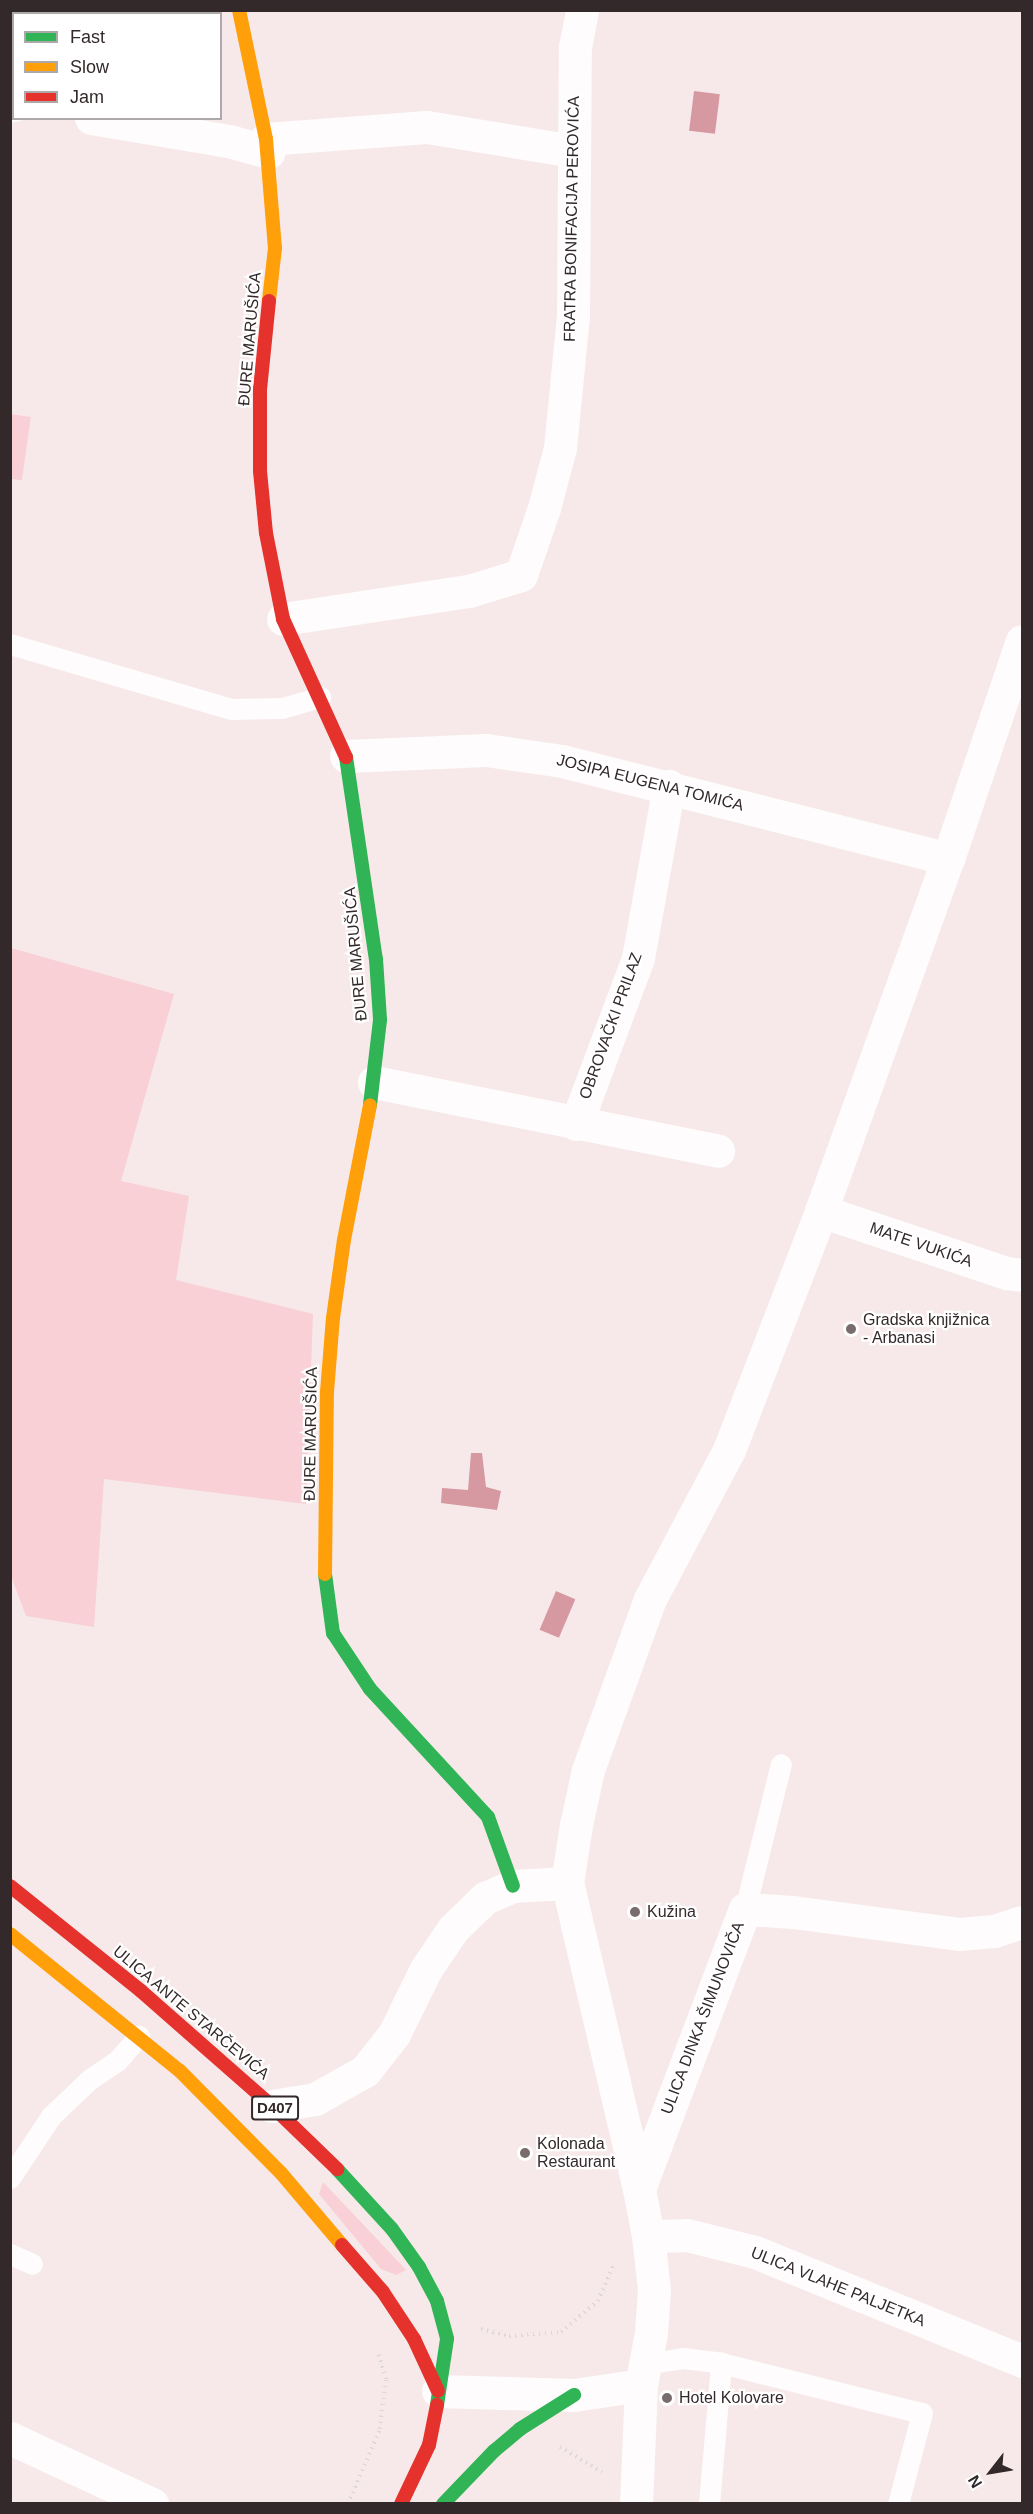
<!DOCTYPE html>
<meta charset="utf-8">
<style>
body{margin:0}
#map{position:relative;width:1033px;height:2514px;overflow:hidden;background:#f7e9ea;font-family:Helvetica,sans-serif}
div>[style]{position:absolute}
.green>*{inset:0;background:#f8d0d5;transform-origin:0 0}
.water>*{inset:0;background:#d698a1;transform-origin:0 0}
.path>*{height:4px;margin-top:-2px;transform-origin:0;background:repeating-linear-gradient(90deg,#ddd8d8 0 1.5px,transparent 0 6px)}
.lane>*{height:21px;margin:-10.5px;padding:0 10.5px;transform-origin:10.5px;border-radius:10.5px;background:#fefcfc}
.street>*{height:33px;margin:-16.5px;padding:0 16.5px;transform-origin:16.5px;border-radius:16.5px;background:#fefcfc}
.fast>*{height:14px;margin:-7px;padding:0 7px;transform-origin:7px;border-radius:7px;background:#30b455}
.slow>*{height:14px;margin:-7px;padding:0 7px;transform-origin:7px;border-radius:7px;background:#ff9f0a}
.jam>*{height:14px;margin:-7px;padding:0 7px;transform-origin:7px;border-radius:7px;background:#e5322d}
.dots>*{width:16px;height:16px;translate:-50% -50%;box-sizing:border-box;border:3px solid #fff;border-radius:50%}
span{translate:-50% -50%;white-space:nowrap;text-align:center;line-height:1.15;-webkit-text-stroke:4.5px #fff;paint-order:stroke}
.shield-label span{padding:2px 4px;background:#fff;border:2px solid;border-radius:4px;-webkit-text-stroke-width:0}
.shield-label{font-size:15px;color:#33292a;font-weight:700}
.street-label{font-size:16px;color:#33292a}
.poi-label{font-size:16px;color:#33292a}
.left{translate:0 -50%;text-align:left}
.frame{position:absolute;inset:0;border:12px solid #33292a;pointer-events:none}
.legend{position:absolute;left:12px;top:12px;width:210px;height:108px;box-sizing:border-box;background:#fff;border:2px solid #ada9aa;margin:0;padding:8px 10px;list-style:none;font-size:18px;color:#33292a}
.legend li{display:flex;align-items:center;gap:12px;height:30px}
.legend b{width:30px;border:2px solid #ada9aa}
.north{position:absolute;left:961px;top:2442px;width:60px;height:60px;-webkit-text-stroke:4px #fff;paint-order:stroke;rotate:239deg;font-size:16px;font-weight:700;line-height:24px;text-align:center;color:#33292a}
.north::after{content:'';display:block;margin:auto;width:21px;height:27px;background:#33292a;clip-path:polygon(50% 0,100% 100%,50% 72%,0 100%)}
</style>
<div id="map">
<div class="green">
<div style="left:10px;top:414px;width:21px;height:64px;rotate:8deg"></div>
<div style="clip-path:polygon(11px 948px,174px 994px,121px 1181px,189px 1196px,176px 1280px,313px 1314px,306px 1504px,104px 1479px,94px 1627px,26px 1616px,11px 1576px)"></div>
<div style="clip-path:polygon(323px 2182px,394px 2257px,406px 2270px,396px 2275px,381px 2269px,319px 2194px)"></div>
</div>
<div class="water">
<div style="left:694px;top:91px;width:26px;height:40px;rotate:7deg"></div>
<div style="clip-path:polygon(471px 1453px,482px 1453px,486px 1487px,501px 1491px,497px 1510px,441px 1503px,442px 1488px,468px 1490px)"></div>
<div style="left:556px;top:1591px;width:21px;height:42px;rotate:23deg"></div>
</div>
<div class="path">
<div style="left:481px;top:2329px;width:29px;rotate:14deg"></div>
<div style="left:509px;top:2336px;width:52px;rotate:-4.4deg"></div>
<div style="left:561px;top:2332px;width:48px;rotate:-40deg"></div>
<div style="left:598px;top:2301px;width:40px;rotate:-66.6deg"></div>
<div style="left:560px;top:2447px;width:49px;rotate:30.8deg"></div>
<div style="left:348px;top:2504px;width:82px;rotate:-66.9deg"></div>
<div style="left:380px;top:2429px;width:50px;rotate:-83.2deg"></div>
<div style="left:386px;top:2379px;width:27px;rotate:-107deg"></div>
</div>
<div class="lane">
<div style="left:10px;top:644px;width:230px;rotate:16.4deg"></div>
<div style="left:231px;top:709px;width:51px;rotate:-1.1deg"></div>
<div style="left:282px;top:708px;width:40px;rotate:-16deg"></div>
<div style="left:745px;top:1909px;width:149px;rotate:-76.1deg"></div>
<div style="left:10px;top:2178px;width:74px;rotate:-56.5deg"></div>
<div style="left:51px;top:2116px;width:54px;rotate:-43.5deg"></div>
<div style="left:90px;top:2079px;width:34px;rotate:-34deg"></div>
<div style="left:118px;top:2060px;width:32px;rotate:-49deg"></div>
<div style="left:10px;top:2254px;width:24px;rotate:24deg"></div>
<div style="left:645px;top:2364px;width:38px;rotate:-9deg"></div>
<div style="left:683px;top:2358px;width:38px;rotate:7deg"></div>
<div style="left:721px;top:2363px;width:207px;rotate:14deg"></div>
<div style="left:922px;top:2413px;width:94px;rotate:104.8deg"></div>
<div style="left:709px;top:2504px;width:142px;rotate:-85.1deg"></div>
</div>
<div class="street">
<div style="left:10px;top:105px;width:4px"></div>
<div style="left:91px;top:118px;width:140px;rotate:9.5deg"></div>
<div style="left:229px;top:141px;width:41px;rotate:15.8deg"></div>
<div style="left:266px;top:139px;width:161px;rotate:-4.3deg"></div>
<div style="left:427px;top:127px;width:148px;rotate:9.3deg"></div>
<div style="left:283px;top:619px;width:188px;rotate:-8.6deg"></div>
<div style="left:469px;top:591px;width:54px;rotate:-17.1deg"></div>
<div style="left:521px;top:575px;width:71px;rotate:-71.1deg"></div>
<div style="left:544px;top:508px;width:62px;rotate:-75.1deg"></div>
<div style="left:560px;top:448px;width:133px;rotate:-84.4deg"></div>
<div style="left:573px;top:316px;width:269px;rotate:-89.6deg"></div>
<div style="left:575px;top:47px;width:38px;rotate:-79deg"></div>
<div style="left:346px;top:756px;width:140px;rotate:-2.5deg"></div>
<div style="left:486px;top:750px;width:77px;rotate:8.2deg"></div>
<div style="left:562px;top:761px;width:398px;rotate:14.2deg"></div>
<div style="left:374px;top:1082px;width:351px;rotate:11.3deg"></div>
<div style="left:576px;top:1124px;width:177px;rotate:-69.5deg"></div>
<div style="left:638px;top:958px;width:175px;rotate:-79.8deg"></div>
<div style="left:821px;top:1211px;width:195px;rotate:18.5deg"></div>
<div style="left:1006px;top:1273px;width:16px;rotate:7deg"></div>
<div style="left:272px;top:2106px;width:44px;rotate:-9.2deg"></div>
<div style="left:315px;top:2099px;width:57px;rotate:-29.2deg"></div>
<div style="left:365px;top:2071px;width:47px;rotate:-51.9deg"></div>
<div style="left:394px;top:2034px;width:72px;rotate:-63.8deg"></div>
<div style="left:426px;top:1969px;width:48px;rotate:-56deg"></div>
<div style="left:453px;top:1929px;width:45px;rotate:-44.1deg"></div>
<div style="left:485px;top:1898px;width:30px;rotate:-23deg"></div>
<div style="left:513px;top:1886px;width:54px;rotate:-3.2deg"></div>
<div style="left:639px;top:2189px;width:299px;rotate:-69.3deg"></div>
<div style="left:745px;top:1909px;width:48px;rotate:3.6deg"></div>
<div style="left:793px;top:1912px;width:167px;rotate:7.5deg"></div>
<div style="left:959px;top:1934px;width:35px;rotate:-5deg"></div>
<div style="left:994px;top:1931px;width:29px;rotate:-18deg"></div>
<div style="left:648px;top:2236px;width:39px;rotate:-1deg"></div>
<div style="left:687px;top:2235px;width:70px;rotate:14deg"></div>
<div style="left:755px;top:2252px;width:288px;rotate:22.2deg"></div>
<div style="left:438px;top:2391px;width:136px;rotate:1.7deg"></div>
<div style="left:574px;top:2395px;width:68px;rotate:-8.5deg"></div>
<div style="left:10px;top:2438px;width:157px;rotate:24.9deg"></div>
<div style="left:636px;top:2504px;width:119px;rotate:-87.6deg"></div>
<div style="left:641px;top:2385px;width:53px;rotate:-79.1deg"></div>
<div style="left:651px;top:2333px;width:43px;rotate:-86deg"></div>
<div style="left:654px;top:2290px;width:54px;rotate:-96.3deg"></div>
<div style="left:648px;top:2236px;width:48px;rotate:-100.8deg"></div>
<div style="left:639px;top:2189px;width:314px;rotate:-103.2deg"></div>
<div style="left:567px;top:1883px;width:59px;rotate:-81.2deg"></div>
<div style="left:576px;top:1825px;width:56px;rotate:-77.7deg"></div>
<div style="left:588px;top:1770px;width:182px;rotate:-70.1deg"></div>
<div style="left:650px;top:1599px;width:169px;rotate:-62.1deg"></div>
<div style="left:729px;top:1450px;width:256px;rotate:-68.9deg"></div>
<div style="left:821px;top:1211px;width:374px;rotate:-70.2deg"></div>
<div style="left:948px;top:859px;width:230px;rotate:-71.3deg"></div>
</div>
<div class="fast">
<div style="left:346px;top:757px;width:204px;rotate:81.6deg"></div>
<div style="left:376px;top:959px;width:61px;rotate:86.2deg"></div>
<div style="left:380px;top:1020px;width:86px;rotate:96.7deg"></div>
<div style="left:325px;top:1574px;width:60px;rotate:82.3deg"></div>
<div style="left:333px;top:1633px;width:67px;rotate:56.5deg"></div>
<div style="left:370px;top:1689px;width:174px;rotate:47.3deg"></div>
<div style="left:488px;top:1817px;width:73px;rotate:70.1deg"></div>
<div style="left:337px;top:2169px;width:81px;rotate:47.5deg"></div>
<div style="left:392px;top:2229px;width:47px;rotate:54.6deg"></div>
<div style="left:419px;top:2267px;width:38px;rotate:62deg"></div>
<div style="left:437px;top:2301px;width:39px;rotate:75deg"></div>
<div style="left:447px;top:2339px;width:67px;rotate:98.6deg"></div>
<div style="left:443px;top:2504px;width:74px;rotate:-46.1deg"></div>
<div style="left:494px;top:2451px;width:34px;rotate:-40deg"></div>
<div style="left:520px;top:2429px;width:64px;rotate:-32.2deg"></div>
</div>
<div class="slow">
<div style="left:239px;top:10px;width:132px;rotate:78.2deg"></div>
<div style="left:266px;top:139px;width:109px;rotate:85.3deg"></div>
<div style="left:275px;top:248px;width:53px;rotate:96.5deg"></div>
<div style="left:325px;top:1574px;width:182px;rotate:-89.4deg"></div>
<div style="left:327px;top:1392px;width:74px;rotate:-85.4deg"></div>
<div style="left:333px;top:1318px;width:79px;rotate:-82deg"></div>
<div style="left:344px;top:1240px;width:137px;rotate:-79.1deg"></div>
<div style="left:10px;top:1934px;width:218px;rotate:38.9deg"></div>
<div style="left:180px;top:2071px;width:144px;rotate:45.3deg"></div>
<div style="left:281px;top:2173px;width:94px;rotate:49.7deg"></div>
</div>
<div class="jam">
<div style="left:269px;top:301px;width:88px;rotate:95.8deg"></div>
<div style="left:260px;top:389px;width:82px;rotate:90deg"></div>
<div style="left:260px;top:471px;width:62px;rotate:84.5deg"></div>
<div style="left:266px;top:533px;width:88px;rotate:78.8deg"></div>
<div style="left:283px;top:619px;width:152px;rotate:65.5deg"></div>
<div style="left:10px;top:1886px;width:168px;rotate:38.7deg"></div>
<div style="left:141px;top:1991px;width:174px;rotate:41.3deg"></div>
<div style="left:272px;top:2106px;width:91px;rotate:44.1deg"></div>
<div style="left:342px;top:2245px;width:62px;rotate:48.9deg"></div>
<div style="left:383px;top:2292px;width:56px;rotate:56.6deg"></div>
<div style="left:414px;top:2339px;width:57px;rotate:65.2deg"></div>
<div style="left:401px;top:2504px;width:65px;rotate:-64.6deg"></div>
<div style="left:429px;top:2445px;width:41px;rotate:-78.7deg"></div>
</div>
<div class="dots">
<div style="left:851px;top:1329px;background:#786c6d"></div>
<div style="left:635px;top:1912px;background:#786c6d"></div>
<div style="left:525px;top:2153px;background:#786c6d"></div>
<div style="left:667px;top:2398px;background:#786c6d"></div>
</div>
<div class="shield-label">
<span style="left:275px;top:2108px">D407</span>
</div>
<div class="street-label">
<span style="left:572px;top:219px;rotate:-89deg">FRATRA BONIFACIJA PEROVIĆA</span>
<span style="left:250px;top:339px;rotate:-85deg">ĐURE MARUŠIĆA</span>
<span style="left:650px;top:783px;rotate:14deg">JOSIPA EUGENA TOMIĆA</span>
<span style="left:356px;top:954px;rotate:-95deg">ĐURE MARUŠIĆA</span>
<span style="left:611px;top:1026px;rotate:-70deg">OBROVAČKI PRILAZ</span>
<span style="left:921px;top:1245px;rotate:19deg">MATE VUKIĆA</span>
<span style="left:311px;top:1434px;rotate:-89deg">ĐURE MARUŠIĆA</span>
<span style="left:191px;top:2013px;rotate:40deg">ULICA ANTE STARČEVIĆA</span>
<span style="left:703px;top:2018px;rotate:-69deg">ULICA DINKA ŠIMUNOVIČA</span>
<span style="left:838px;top:2287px;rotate:22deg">ULICA VLAHE PALJETKA</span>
</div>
<div class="poi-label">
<span class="left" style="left:863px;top:1329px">Gradska knjižnica<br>- Arbanasi</span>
<span class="left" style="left:647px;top:1912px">Kužina</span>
<span class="left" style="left:537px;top:2153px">Kolonada<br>Restaurant</span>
<span class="left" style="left:679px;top:2398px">Hotel Kolovare</span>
</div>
<div class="frame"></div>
<ul class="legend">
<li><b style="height:8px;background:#30b455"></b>Fast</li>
<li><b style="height:8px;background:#ff9f0a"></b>Slow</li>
<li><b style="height:8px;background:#e5322d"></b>Jam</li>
</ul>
<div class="north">N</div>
</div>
